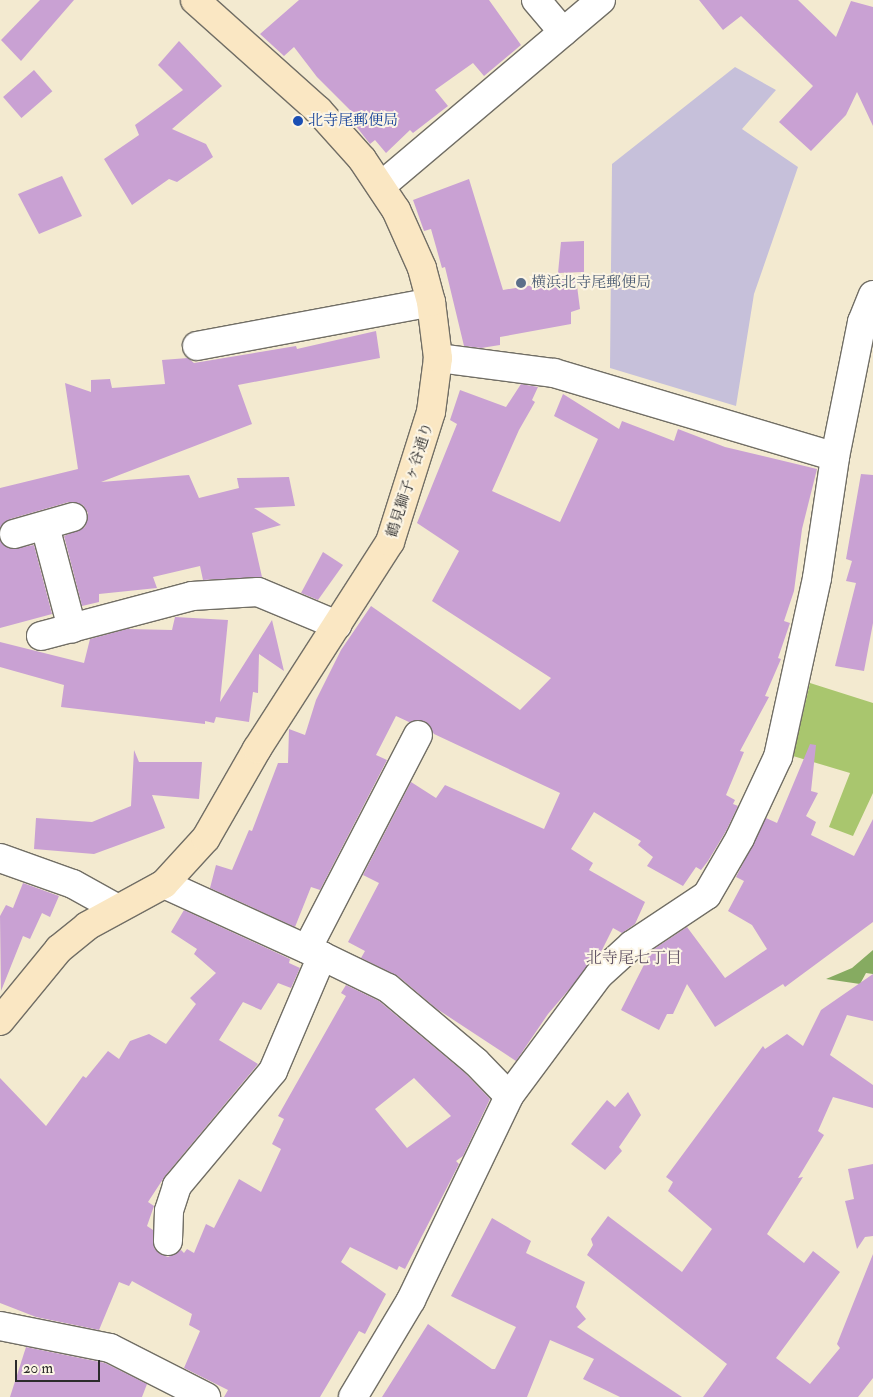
<!DOCTYPE html>
<meta charset="utf-8">
<style>
body{margin:0}
#map{position:relative;width:873px;height:1397px;overflow:hidden;background:#f3ead0;font-family:"IM FELL Double Pica","Noto Serif JP",serif}
div>[style]{position:absolute}
.industrial>*{inset:0;background:#c6c0da}
.green>*{inset:0;background:#a9c66e}
.forest>*{inset:0;background:#86ab61}
.building>*{inset:0;background:#c9a1d3;transform-origin:0 0}
.roads{filter:drop-shadow(1px 0 #716e65) drop-shadow(-1px 0 #716e65) drop-shadow(0 1px #716e65) drop-shadow(0 -1px #716e65)}
.minor>*{height:28px;margin:-14px;padding:0 14px;transform-origin:14px;border-radius:14px;background:#fff}
.secondary>*{height:28px;margin:-14px;padding:0 14px;transform-origin:14px;border-radius:14px;background:#fae7c3}
.dots>*{width:14px;height:14px;translate:-50% -50%;box-sizing:border-box;border:2px solid #fcf5e5;border-radius:50%}
span{translate:-50% -50%;white-space:nowrap;text-align:center;line-height:1.15;-webkit-text-stroke:4px #fcf5e5;paint-order:stroke}
.transit-label{font-size:15px;color:#164399}
.left{translate:0 -50%;text-align:left}
.service-label{font-size:15px;color:#4e5e75}
.street-label{font-size:15px;color:#2b2b2b}
.neighbourhood-label{font-size:16px;color:#625466}
.scale{position:absolute;left:15px;top:1360px;width:85px;height:22px;box-sizing:border-box;border:2px solid #2b2b2b;border-top:0;padding-left:6px;font-size:15px;line-height:18px;white-space:nowrap;color:#2b2b2b;-webkit-text-stroke:4px #fcf5e5;paint-order:stroke}
</style>
<div id="map">
<div class="industrial">
<div style="clip-path:polygon(735px 67px,776px 90px,742px 129px,798px 167px,754px 294px,736px 406px,610px 368px,612px 164px)"></div>
</div>
<div class="green">
<div style="clip-path:polygon(810px 683px,873px 703px,873px 793px,853px 836px,829px 827px,850px 773px,793px 756px)"></div>
</div>
<div class="forest">
<div style="clip-path:polygon(873px 950px,873px 974px,866px 973px,860px 984px,826px 979px,852px 968px)"></div>
</div>
<div class="building">
<div style="clip-path:polygon(40px 0,74px 0,21px 61px,1px 40px)"></div>
<div style="clip-path:polygon(299px 0,489px 0,521px 45px,484px 76px,473px 63px,435px 90px,448px 106px,413px 133px,410px 130px,386px 153px,375px 140px,370px 144px,352px 121px,357px 117px,317px 77px,294px 47px,284px 56px,260px 34px)"></div>
<div style="clip-path:polygon(699px 0,798px 0,836px 37px,851px 1px,873px 7px,873px 126px,857px 92px,846px 115px,811px 151px,779px 122px,813px 86px,741px 16px,723px 30px)"></div>
<div style="clip-path:polygon(179px 41px,222px 86px,172px 129px,206px 144px,213px 157px,177px 182px,169px 179px,132px 205px,104px 159px,139px 135px,135px 125px,183px 90px,158px 65px)"></div>
<div style="left:34px;top:70px;width:28px;height:41px;rotate:49deg"></div>
<div style="clip-path:polygon(62px 176px,82px 216px,39px 234px,18px 194px)"></div>
<div style="clip-path:polygon(469px 179px,503px 290px,576px 278px,580px 309px,571px 312px,571px 324px,500px 337px,500px 345px,481px 348px,464px 346px,445px 267px,442px 268px,431px 229px,424px 231px,413px 200px)"></div>
<div style="clip-path:polygon(584px 241px,584px 272px,558px 273px,561px 242px)"></div>
<div style="clip-path:polygon(376px 331px,380px 358px,238px 385px,252px 424px,101px 482px,189px 475px,199px 498px,239px 488px,237px 478px,289px 477px,295px 506px,254px 508px,281px 525px,252px 533px,262px 577px,203px 580px,200px 566px,153px 577px,157px 588px,99px 594px,99px 602px,82px 606px,64px 536px,85px 527px,88px 513px,83px 505px,69px 502px,10px 519px,0 528px,0 488px,78px 469px,65px 383px,91px 392px,91px 380px,110px 379px,112px 388px,165px 384px,162px 360px,188px 358px,194px 363px,296px 346px,297px 349px)"></div>
<div style="clip-path:polygon(521px 384px,538px 387px,532px 400px,535px 402px,519px 430px,492px 491px,560px 522px,598px 439px,554px 416px,563px 394px,619px 429px,622px 421px,674px 441px,678px 429px,725px 447px,817px 469px,802px 529px,794px 591px,784px 621px,790px 623px,778px 658px,781px 659px,765px 696px,769px 697px,740px 751px,744px 752px,726px 795px,735px 800px,733px 804px,738px 806px,726px 831px,708px 861px,701px 870px,696px 867px,683px 886px,647px 866px,653px 857px,638px 845px,641px 841px,594px 812px,571px 849px,593px 863px,589px 870px,645px 902px,635px 924px,622px 933px,613px 928px,601px 952px,548px 1014px,516px 1061px,437px 1009px,398px 976px,361px 958px,365px 951px,348px 942px,379px 883px,363px 875px,411px 782px,436px 798px,445px 785px,544px 829px,560px 793px,434px 734px,425px 721px,409px 722px,396px 716px,376px 755px,387px 760px,320px 890px,311px 887px,295px 927px,210px 888px,216px 865px,232px 870px,249px 830px,252px 831px,278px 763px,288px 763px,289px 729px,305px 735px,316px 700px,341px 650px,371px 606px,520px 710px,551px 678px,432px 601px,459px 551px,417px 523px,457px 424px,450px 420px,460px 390px,506px 407px)"></div>
<div style="clip-path:polygon(861px 474px,873px 475px,873px 623px,864px 671px,835px 666px,856px 583px,846px 581px,852px 561px,846px 559px)"></div>
<div style="clip-path:polygon(0 540px,11px 549px,34px 545px,52px 614px,0 628px)"></div>
<div style="clip-path:polygon(323px 552px,343px 565px,318px 600px,301px 593px)"></div>
<div style="clip-path:polygon(175px 617px,228px 620px,220px 702px,272px 620px,284px 671px,259px 654px,258px 693px,253px 692px,249px 722px,216px 717px,214px 723px,205px 721px,205px 724px,61px 707px,64px 685px,0 667px,0 642px,84px 663px,90px 639px,127px 629px,172px 630px)"></div>
<div style="clip-path:polygon(810px 744px,816px 745px,811px 791px,818px 793px,806px 816px,816px 822px,811px 835px,854px 856px,873px 819px,873px 922px,785px 987px,783px 984px,715px 1027px,687px 984px,673px 1014px,667px 1014px,659px 1030px,621px 1010px,651px 951px,687px 927px,725px 978px,767px 949px,752px 925px,728px 911px,744px 881px,736px 877px,766px 818px,777px 823px)"></div>
<div style="clip-path:polygon(134px 750px,139px 762px,202px 762px,199px 799px,152px 795px,165px 828px,94px 854px,34px 849px,36px 818px,92px 822px,131px 806px)"></div>
<div style="clip-path:polygon(23px 883px,59px 896px,50px 917px,42px 913px,30px 939px,23px 936px,1px 991px,0 916px,6px 905px,13px 908px)"></div>
<div style="clip-path:polygon(evenodd,184px 910px,290px 959px,289px 963px,300px 968px,291px 988px,278px 983px,261px 1010px,243px 1002px,219px 1040px,258px 1064px,165px 1176px,148px 1202px,154px 1206px,147px 1226px,153px 1230px,154px 1248px,160px 1254px,168px 1257px,181px 1250px,184px 1253px,187px 1249px,194px 1253px,206px 1224px,214px 1228px,239px 1179px,261px 1192px,281px 1149px,272px 1144px,284px 1119px,278px 1116px,346px 996px,341px 993px,346px 985px,379px 1001px,465px 1073px,490px 1099px,463px 1156px,456px 1161px,459px 1164px,405px 1269px,399px 1266px,397px 1270px,350px 1247px,341px 1262px,386px 1294px,365px 1334px,359px 1331px,320px 1397px,224px 1397px,228px 1390px,184px 1368px,200px 1331px,189px 1325px,192px 1314px,132px 1281px,129px 1286px,119px 1282px,99px 1330px,36px 1317px,0 1303px,0 1078px,46px 1126px,83px 1076px,86px 1078px,108px 1051px,119px 1059px,130px 1041px,149px 1034px,166px 1044px,196px 1004px,190px 998px,216px 973px,194px 954px,197px 949px,171px 932px,184px 910px,414px 1078px,451px 1116px,407px 1148px,375px 1109px,414px 1078px)"></div>
<div style="clip-path:polygon(873px 974px,873px 1021px,847px 1015px,830px 1055px,873px 1085px,873px 1108px,833px 1097px,818px 1131px,824px 1135px,798px 1178px,803px 1177px,767px 1234px,804px 1263px,813px 1251px,840px 1272px,776px 1358px,810px 1384px,840px 1348px,837px 1344px,873px 1254px,873px 1378px,858px 1397px,703px 1397px,727px 1364px,587px 1255px,593px 1245px,591px 1239px,608px 1216px,682px 1272px,712px 1229px,668px 1191px,673px 1182px,666px 1177px,763px 1046px,765px 1049px,787px 1034px,803px 1046px,821px 1010px)"></div>
<div style="clip-path:polygon(628px 1092px,641px 1115px,619px 1147px,622px 1151px,605px 1170px,571px 1144px,607px 1100px,615px 1107px)"></div>
<div style="clip-path:polygon(873px 1164px,873px 1236px,865px 1237px,857px 1249px,845px 1201px,854px 1199px,848px 1169px)"></div>
<div style="clip-path:polygon(492px 1218px,531px 1241px,526px 1253px,585px 1282px,576px 1307px,586px 1319px,577px 1327px,682px 1397px,620px 1397px,583px 1379px,594px 1359px,550px 1340px,527px 1397px,382px 1397px,428px 1324px,492px 1369px,495px 1369px,516px 1327px,451px 1296px)"></div>
<div style="clip-path:polygon(26px 1347px,105px 1363px,147px 1384px,142px 1397px,10px 1397px)"></div>
</div>
<div class="roads">
<div class="minor">
<div style="left:536px;top:0;width:42px;rotate:49.8deg"></div>
<div style="left:381px;top:186px;width:288px;rotate:-40.2deg"></div>
<div style="left:197px;top:346px;width:238px;rotate:-10.6deg"></div>
<div style="left:438px;top:358px;width:117px;rotate:7.4deg"></div>
<div style="left:554px;top:373px;width:293px;rotate:16.6deg"></div>
<div style="left:45px;top:526px;width:106px;rotate:75.2deg"></div>
<div style="left:14px;top:534px;width:61px;rotate:-16.1deg"></div>
<div style="left:41px;top:636px;width:156px;rotate:-14.8deg"></div>
<div style="left:192px;top:596px;width:66px;rotate:-3.5deg"></div>
<div style="left:258px;top:592px;width:86px;rotate:22.7deg"></div>
<div style="left:0;top:858px;width:77px;rotate:19.6deg"></div>
<div style="left:73px;top:884px;width:51px;rotate:29.1deg"></div>
<div style="left:164px;top:884px;width:174px;rotate:24.5deg"></div>
<div style="left:322px;top:956px;width:125px;rotate:113.1deg"></div>
<div style="left:273px;top:1071px;width:150px;rotate:129.9deg"></div>
<div style="left:177px;top:1186px;width:26px;rotate:108deg"></div>
<div style="left:169px;top:1211px;width:30px;rotate:92deg"></div>
<div style="left:307px;top:949px;width:241px;rotate:-62.6deg"></div>
<div style="left:322px;top:956px;width:73px;rotate:25.9deg"></div>
<div style="left:388px;top:988px;width:115px;rotate:40.1deg"></div>
<div style="left:476px;top:1062px;width:47px;rotate:45.9deg"></div>
<div style="left:0;top:1326px;width:112px;rotate:11.3deg"></div>
<div style="left:110px;top:1348px;width:108px;rotate:27deg"></div>
<div style="left:353px;top:1397px;width:113px;rotate:-59.1deg"></div>
<div style="left:411px;top:1300px;width:226px;rotate:-64.3deg"></div>
<div style="left:509px;top:1096px;width:151px;rotate:-53.4deg"></div>
<div style="left:599px;top:975px;width:45px;rotate:-42.3deg"></div>
<div style="left:632px;top:945px;width:90px;rotate:-33.7deg"></div>
<div style="left:707px;top:895px;width:66px;rotate:-59.9deg"></div>
<div style="left:740px;top:838px;width:89px;rotate:-64.9deg"></div>
<div style="left:778px;top:757px;width:183px;rotate:-77.7deg"></div>
<div style="left:817px;top:578px;width:122px;rotate:-81.5deg"></div>
<div style="left:835px;top:457px;width:138px;rotate:-78.7deg"></div>
<div style="left:862px;top:322px;width:29px;rotate:-68deg"></div>
</div>
<div class="secondary">
<div style="left:0;top:1021px;width:93px;rotate:-50.7deg"></div>
<div style="left:59px;top:949px;width:36px;rotate:-39deg"></div>
<div style="left:87px;top:926px;width:88px;rotate:-28.6deg"></div>
<div style="left:164px;top:884px;width:62px;rotate:-47.6deg"></div>
<div style="left:206px;top:838px;width:103px;rotate:-60.2deg"></div>
<div style="left:257px;top:749px;width:246px;rotate:-57.3deg"></div>
<div style="left:390px;top:542px;width:136px;rotate:-72.5deg"></div>
<div style="left:431px;top:412px;width:54px;rotate:-82.6deg"></div>
<div style="left:438px;top:358px;width:56px;rotate:-97.1deg"></div>
<div style="left:431px;top:302px;width:35px;rotate:-105deg"></div>
<div style="left:422px;top:268px;width:64px;rotate:-114.1deg"></div>
<div style="left:396px;top:210px;width:61px;rotate:-123.7deg"></div>
<div style="left:362px;top:159px;width:66px;rotate:-131.9deg"></div>
<div style="left:318px;top:110px;width:165px;rotate:-138.2deg"></div>
</div>
</div>
<div class="dots">
<div style="left:298px;top:121px;background:#1a4fb4"></div>
<div style="left:521px;top:283px;background:#5c6f8a"></div>
</div>
<div class="transit-label">
<span class="left" style="left:308px;top:121px">北寺尾郵便局</span>
</div>
<div class="service-label">
<span class="left" style="left:531px;top:283px">横浜北寺尾郵便局</span>
</div>
<div class="street-label">
<span style="left:410px;top:480px;rotate:-72deg">鶴見獅子ヶ谷通り</span>
</div>
<div class="neighbourhood-label">
<span style="left:634px;top:958px">北寺尾七丁目</span>
</div>
<div class="scale">20 m</div>
</div>
